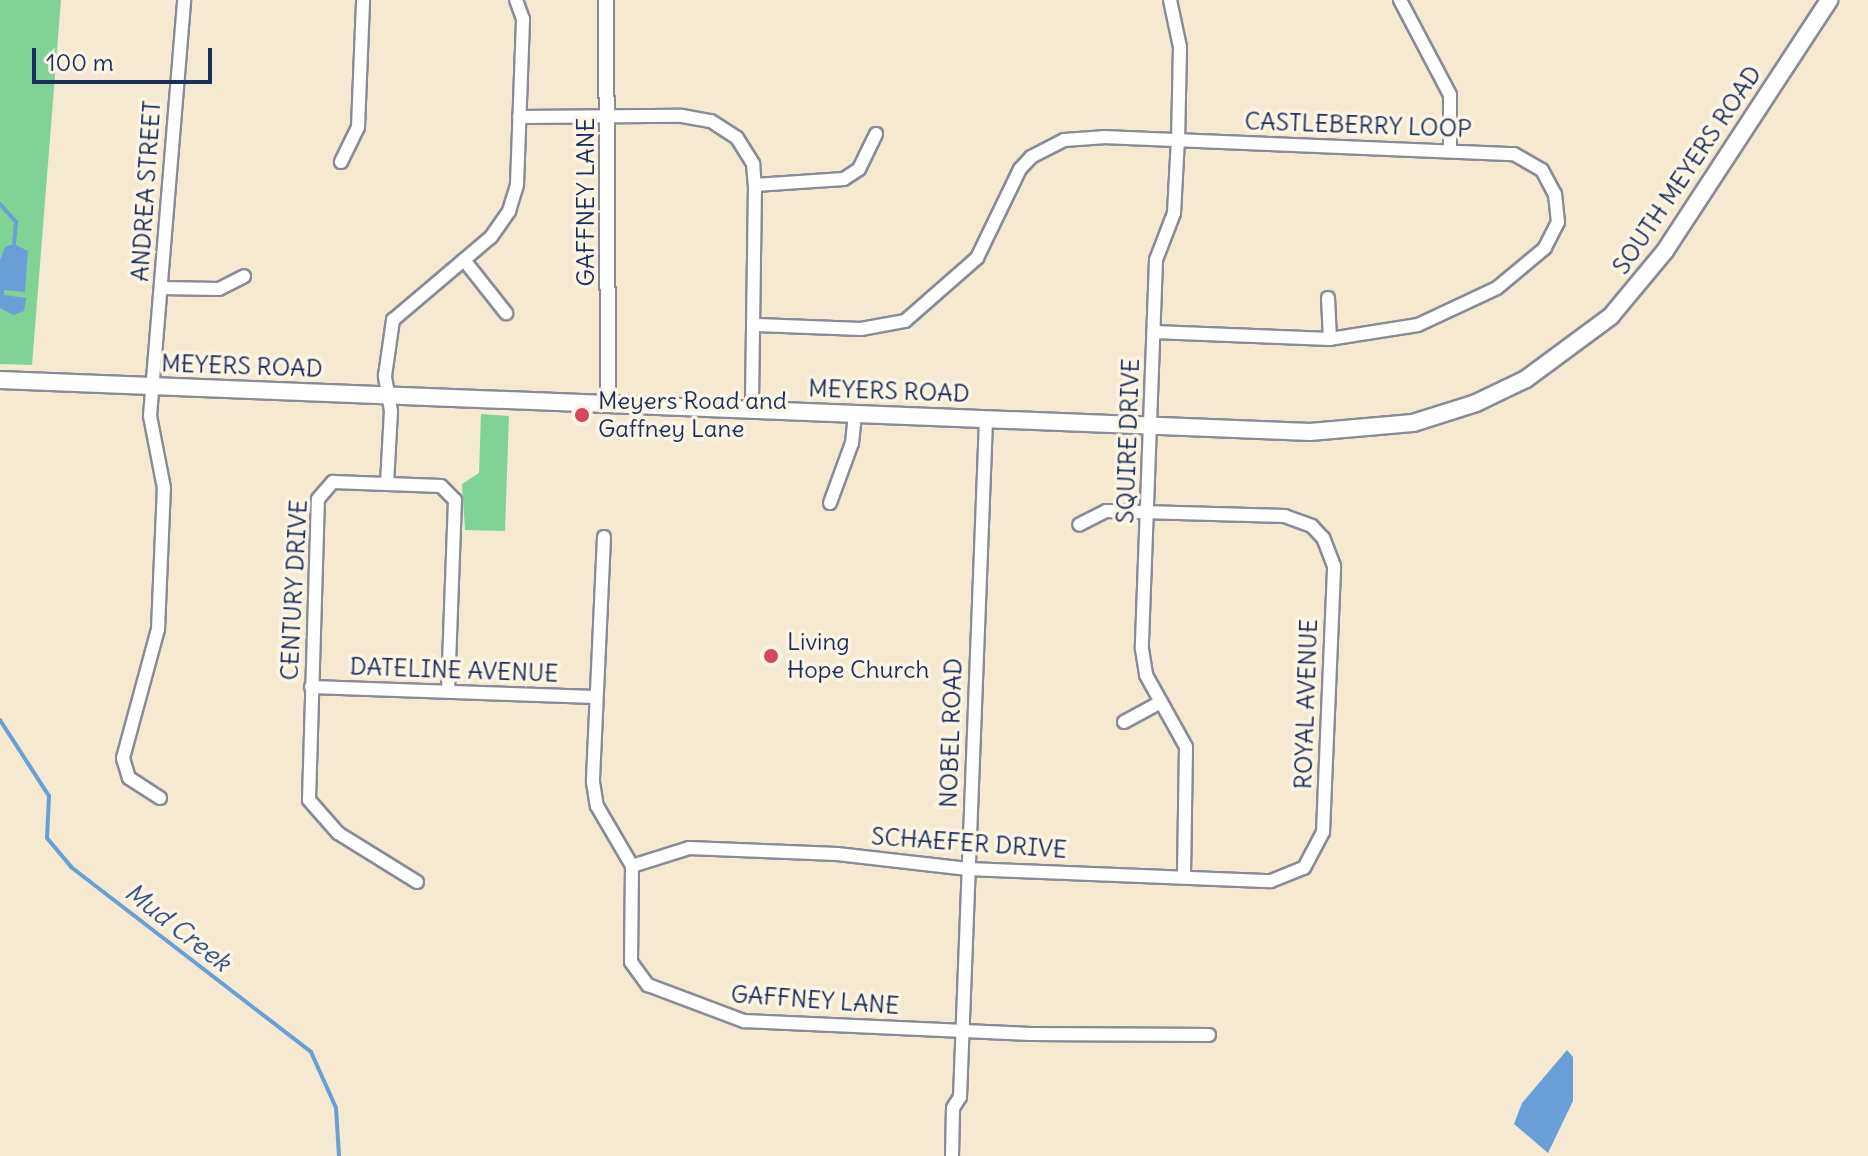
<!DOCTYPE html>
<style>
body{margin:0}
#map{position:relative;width:1868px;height:1156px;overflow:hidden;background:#f5ead1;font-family:Delius,sans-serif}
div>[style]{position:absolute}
.green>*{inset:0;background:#80d394}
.water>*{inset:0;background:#6a9ed6}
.stream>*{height:4px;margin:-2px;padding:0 2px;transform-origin:2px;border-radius:2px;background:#6a9ed6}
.roads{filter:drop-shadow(2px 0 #888c98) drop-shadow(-2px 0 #888c98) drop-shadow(0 2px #888c98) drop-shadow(0 -2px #888c98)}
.minor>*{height:12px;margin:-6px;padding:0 6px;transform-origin:6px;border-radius:6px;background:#fff}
.tertiary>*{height:14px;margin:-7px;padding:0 7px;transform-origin:7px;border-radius:7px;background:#fff}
.secondary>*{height:16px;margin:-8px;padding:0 8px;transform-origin:8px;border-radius:8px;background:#fff}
.dots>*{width:22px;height:22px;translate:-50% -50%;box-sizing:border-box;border:4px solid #fcf5e5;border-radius:50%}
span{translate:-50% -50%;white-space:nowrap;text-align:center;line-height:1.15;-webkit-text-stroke:7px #fcf5e5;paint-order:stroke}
.street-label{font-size:24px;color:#1b2f5e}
.poi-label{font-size:24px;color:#1b2f5e}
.left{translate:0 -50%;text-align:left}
.water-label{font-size:26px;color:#375688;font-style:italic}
.scale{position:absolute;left:32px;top:48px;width:180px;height:36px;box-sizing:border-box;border:4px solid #1b2f5e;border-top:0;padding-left:10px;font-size:24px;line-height:28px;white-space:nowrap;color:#1b2f5e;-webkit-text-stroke:6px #fcf5e5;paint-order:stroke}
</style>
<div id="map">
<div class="green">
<div style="clip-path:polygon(0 0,61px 0,32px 365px,0 364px)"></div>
<div style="clip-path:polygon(481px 414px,509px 416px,505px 531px,465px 530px,462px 484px,479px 473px)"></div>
</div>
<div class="water">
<div style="clip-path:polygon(14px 244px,28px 251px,25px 292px,4px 290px,4px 295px,26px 298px,24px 311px,13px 315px,0 308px,0 260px,5px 247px)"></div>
<div style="clip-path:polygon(1567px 1050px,1573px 1057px,1573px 1101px,1548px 1153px,1514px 1124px,1522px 1103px)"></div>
</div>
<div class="stream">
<div style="left:0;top:204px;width:24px;rotate:48deg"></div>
<div style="left:16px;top:222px;width:22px;rotate:95deg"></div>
<div style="left:0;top:720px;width:90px;rotate:57.2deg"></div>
<div style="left:49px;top:796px;width:42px;rotate:92.7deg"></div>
<div style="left:47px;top:838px;width:38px;rotate:50deg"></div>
<div style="left:71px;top:867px;width:303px;rotate:37.6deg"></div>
<div style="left:311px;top:1052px;width:61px;rotate:65.9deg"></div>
<div style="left:336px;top:1108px;width:48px;rotate:86.4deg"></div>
</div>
<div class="roads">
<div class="minor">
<div style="left:1170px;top:0;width:48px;rotate:78deg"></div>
<div style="left:1180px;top:47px;width:92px;rotate:91.2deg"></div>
<div style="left:1178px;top:139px;width:74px;rotate:93.1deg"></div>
<div style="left:1174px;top:213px;width:50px;rotate:111deg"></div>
<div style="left:1156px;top:260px;width:389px;rotate:92.1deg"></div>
<div style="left:1142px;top:649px;width:26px;rotate:81deg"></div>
<div style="left:1146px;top:675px;width:82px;rotate:60.9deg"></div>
<div style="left:1186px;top:747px;width:130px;rotate:90.9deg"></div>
<div style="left:1400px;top:0;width:107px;rotate:62.2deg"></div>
<div style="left:1450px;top:95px;width:55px;rotate:90deg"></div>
<div style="left:519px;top:117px;width:163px;rotate:-0.4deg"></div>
<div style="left:682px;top:116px;width:29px;rotate:10deg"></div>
<div style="left:711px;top:121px;width:31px;rotate:33deg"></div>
<div style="left:737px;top:138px;width:31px;rotate:58deg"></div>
<div style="left:753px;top:164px;width:21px;rotate:85deg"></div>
<div style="left:755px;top:185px;width:225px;rotate:90.8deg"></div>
<div style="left:341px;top:162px;width:39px;rotate:-64deg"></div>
<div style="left:358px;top:127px;width:127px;rotate:-87.7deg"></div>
<div style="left:755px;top:185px;width:89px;rotate:-3.9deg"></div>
<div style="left:844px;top:179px;width:18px;rotate:-34deg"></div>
<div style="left:859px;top:169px;width:39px;rotate:-64deg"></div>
<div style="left:464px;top:260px;width:68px;rotate:51.6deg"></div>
<div style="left:161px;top:288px;width:58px;rotate:1deg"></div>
<div style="left:219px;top:289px;width:28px;rotate:-27deg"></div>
<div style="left:1328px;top:298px;width:41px;rotate:87.2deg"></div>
<div style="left:757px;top:325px;width:104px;rotate:2.2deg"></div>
<div style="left:861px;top:329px;width:45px;rotate:-10.3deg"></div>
<div style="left:905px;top:321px;width:96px;rotate:-41.2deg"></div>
<div style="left:977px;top:258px;width:99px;rotate:-64.2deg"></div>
<div style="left:1020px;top:169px;width:16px;rotate:-47deg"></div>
<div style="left:1031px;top:157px;width:37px;rotate:-27deg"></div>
<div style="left:1064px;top:140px;width:39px;rotate:-4deg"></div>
<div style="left:1103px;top:137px;width:411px;rotate:2.4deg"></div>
<div style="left:1514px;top:154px;width:32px;rotate:30deg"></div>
<div style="left:1542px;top:170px;width:27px;rotate:62deg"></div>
<div style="left:1555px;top:194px;width:28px;rotate:84deg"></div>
<div style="left:1558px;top:222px;width:29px;rotate:117deg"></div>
<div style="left:1545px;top:248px;width:62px;rotate:140.2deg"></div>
<div style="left:1497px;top:288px;width:87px;rotate:154.9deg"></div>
<div style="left:1418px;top:325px;width:89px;rotate:171deg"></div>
<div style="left:1330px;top:339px;width:176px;rotate:-177.7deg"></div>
<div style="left:387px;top:484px;width:54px;rotate:2.1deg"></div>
<div style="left:441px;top:486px;width:20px;rotate:45deg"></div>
<div style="left:455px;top:500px;width:191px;rotate:92.1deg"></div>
<div style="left:830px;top:503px;width:64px;rotate:-69.9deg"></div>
<div style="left:852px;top:443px;width:29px;rotate:-84deg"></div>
<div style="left:604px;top:537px;width:245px;rotate:92.6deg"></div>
<div style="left:593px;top:782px;width:24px;rotate:81deg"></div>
<div style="left:597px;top:806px;width:69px;rotate:59.7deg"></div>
<div style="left:632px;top:866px;width:96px;rotate:90.6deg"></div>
<div style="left:631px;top:962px;width:29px;rotate:54deg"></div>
<div style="left:648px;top:985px;width:103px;rotate:20.6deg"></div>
<div style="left:744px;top:1021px;width:287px;rotate:2.6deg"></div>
<div style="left:1031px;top:1034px;width:178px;rotate:0.3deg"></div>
<div style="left:311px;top:687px;width:285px;rotate:2deg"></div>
<div style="left:1124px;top:722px;width:42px;rotate:-28.4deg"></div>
<div style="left:160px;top:798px;width:37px;rotate:-147deg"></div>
<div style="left:129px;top:778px;width:21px;rotate:-107deg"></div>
<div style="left:123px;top:758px;width:134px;rotate:-74.8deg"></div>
<div style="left:158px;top:629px;width:141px;rotate:-87.6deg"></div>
<div style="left:164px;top:488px;width:73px;rotate:-101deg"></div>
<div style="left:150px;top:416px;width:417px;rotate:-85.3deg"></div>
<div style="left:632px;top:866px;width:60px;rotate:-17.5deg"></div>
<div style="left:689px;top:848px;width:148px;rotate:2.3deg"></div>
<div style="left:837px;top:854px;width:132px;rotate:6.5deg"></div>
<div style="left:968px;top:869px;width:303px;rotate:2.3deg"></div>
<div style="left:1271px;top:881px;width:35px;rotate:-22deg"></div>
<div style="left:1304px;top:868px;width:41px;rotate:-62.2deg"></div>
<div style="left:1323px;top:832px;width:266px;rotate:-87.6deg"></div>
<div style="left:1334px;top:566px;width:30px;rotate:-111deg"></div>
<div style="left:1323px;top:538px;width:16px;rotate:-133deg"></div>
<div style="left:1312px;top:526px;width:29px;rotate:-160deg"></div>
<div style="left:1285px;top:516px;width:179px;rotate:-178.4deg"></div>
<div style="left:1106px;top:511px;width:30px;rotate:153deg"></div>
<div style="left:417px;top:882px;width:93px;rotate:-148.2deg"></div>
<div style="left:338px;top:833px;width:44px;rotate:-131.3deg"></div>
<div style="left:309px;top:800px;width:301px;rotate:-88.3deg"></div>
<div style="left:318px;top:499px;width:23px;rotate:-49deg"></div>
<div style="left:333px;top:482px;width:54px;rotate:2.1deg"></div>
<div style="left:387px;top:484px;width:73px;rotate:-86.9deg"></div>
<div style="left:391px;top:411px;width:36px;rotate:-100deg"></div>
<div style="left:385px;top:376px;width:57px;rotate:-81.9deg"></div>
<div style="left:393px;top:320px;width:128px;rotate:-40.3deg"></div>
<div style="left:491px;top:237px;width:32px;rotate:-55deg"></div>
<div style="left:509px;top:211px;width:28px;rotate:-73deg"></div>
<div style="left:517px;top:184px;width:165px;rotate:-87.9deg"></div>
<div style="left:523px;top:19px;width:20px;rotate:-110deg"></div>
<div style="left:952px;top:1156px;width:48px;rotate:-88.8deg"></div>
<div style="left:953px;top:1108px;width:13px;rotate:-58deg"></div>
<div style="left:960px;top:1097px;width:678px;rotate:-87.8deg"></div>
</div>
<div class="tertiary">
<div style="left:606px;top:0;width:403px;rotate:89.7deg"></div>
</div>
<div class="secondary">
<div style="left:0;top:380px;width:1311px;rotate:2.27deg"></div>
<div style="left:1310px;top:432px;width:103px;rotate:-5deg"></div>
<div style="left:1413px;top:423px;width:66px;rotate:-17.6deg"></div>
<div style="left:1476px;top:403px;width:55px;rotate:-25.6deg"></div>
<div style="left:1526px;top:379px;width:106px;rotate:-36.5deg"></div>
<div style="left:1611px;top:316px;width:85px;rotate:-50.3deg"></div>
<div style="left:1665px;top:251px;width:300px;rotate:-56.8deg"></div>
</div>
</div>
<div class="dots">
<div style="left:582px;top:415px;background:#d1495b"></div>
<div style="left:771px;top:656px;background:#d1495b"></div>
</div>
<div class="street-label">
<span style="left:1358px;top:125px;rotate:2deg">CASTLEBERRY LOOP</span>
<span style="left:1687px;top:170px;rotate:-56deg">SOUTH MEYERS ROAD</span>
<span style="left:146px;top:191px;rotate:-86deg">ANDREA STREET</span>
<span style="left:586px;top:202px;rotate:-90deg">GAFFNEY LANE</span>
<span style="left:242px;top:366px;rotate:2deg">MEYERS ROAD</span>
<span style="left:889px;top:391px;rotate:2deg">MEYERS ROAD</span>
<span style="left:1128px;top:441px;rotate:-88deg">SQUIRE DRIVE</span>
<span style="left:294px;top:590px;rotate:-87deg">CENTURY DRIVE</span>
<span style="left:454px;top:670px;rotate:2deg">DATELINE AVENUE</span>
<span style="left:1306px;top:704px;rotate:-88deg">ROYAL AVENUE</span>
<span style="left:951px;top:733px;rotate:-88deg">NOBEL ROAD</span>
<span style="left:969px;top:843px;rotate:4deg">SCHAEFER DRIVE</span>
<span style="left:815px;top:1000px;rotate:4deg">GAFFNEY LANE</span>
</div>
<div class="poi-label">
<span class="left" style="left:598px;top:415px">Meyers Road and<br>Gaffney Lane</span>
<span class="left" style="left:787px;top:656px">Living<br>Hope Church</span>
</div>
<div class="water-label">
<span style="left:178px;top:927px;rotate:38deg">Mud Creek</span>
</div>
<div class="scale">100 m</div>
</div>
